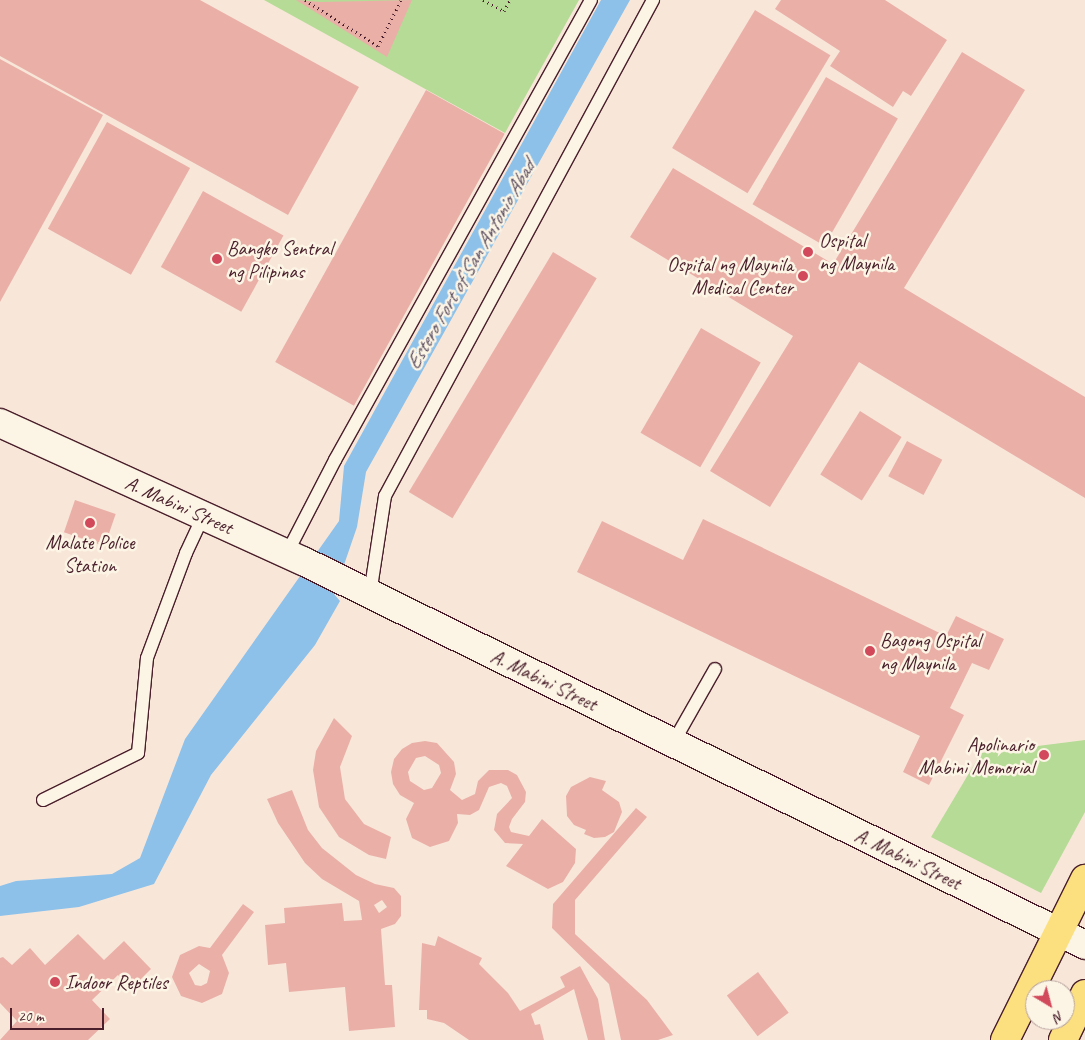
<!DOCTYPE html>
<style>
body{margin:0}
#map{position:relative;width:1085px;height:1040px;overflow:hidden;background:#f8e7d9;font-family:Caveat,sans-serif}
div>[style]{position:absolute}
.green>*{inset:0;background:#b5db96}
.water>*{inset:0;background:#8dc1ea}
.building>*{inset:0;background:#eab0a8;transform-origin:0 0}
.path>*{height:3px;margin-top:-1.5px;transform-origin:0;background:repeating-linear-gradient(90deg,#4a1f2b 0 1px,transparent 0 5px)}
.roads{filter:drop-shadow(1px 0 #4a1f2b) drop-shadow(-1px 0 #4a1f2b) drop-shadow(0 1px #4a1f2b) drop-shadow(0 -1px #4a1f2b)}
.lane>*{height:12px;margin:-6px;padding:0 6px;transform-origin:6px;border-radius:6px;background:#fcf5e5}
.secondary>*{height:28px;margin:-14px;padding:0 14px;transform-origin:14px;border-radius:14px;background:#fcf5e5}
.primary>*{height:28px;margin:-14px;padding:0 14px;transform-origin:14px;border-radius:14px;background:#fce080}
.dots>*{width:14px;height:14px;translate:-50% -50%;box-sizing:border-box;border:2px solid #fcf5e5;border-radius:50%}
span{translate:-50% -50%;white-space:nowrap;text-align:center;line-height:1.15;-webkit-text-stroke:5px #fcf5e5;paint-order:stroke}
.poi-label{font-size:20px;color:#4a1f2b}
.left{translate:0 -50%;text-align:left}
.right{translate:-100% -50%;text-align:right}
.street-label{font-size:20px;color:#4a1f2b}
.water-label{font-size:21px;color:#5e5064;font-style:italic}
.north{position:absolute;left:1025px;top:980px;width:50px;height:50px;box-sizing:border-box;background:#fcf5e5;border:1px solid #b59f9b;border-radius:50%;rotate:143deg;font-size:14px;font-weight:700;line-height:20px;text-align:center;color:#4a1f2b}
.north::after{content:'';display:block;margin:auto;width:18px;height:22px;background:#d1495b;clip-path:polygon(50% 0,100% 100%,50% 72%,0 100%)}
.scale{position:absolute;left:10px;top:1008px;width:94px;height:22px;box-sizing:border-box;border:2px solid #4a1f2b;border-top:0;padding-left:6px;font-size:15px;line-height:18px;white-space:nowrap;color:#4a1f2b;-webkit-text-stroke:4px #fcf5e5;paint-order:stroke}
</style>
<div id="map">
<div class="green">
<div style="clip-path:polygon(264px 0,579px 0,505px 133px)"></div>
<div style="clip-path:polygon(1085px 740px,1085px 812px,1041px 893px,931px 837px,981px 753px)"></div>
</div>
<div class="water">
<div style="clip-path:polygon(601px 0,630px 0,366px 472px,357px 527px,334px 594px,340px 601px,315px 645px,211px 775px,154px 884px,79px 907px,0 916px,0 886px,16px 881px,112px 874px,140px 858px,185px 739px,339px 521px,344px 466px)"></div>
</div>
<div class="building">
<div style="clip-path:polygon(0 0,200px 0,359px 87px,288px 215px,0 56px)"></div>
<div style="clip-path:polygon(296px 0,321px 2px,412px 0,387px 57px)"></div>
<div style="clip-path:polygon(781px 0,885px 0,947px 40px,911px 96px,903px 91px,893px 107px,830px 66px,840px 51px,775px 9px)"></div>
<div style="left:755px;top:10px;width:88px;height:161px;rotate:31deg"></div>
<div style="clip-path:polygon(962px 52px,1025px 90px,904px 288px,1085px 397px,1085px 498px,859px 362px,770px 507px,710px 471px,793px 336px,630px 237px,673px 168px,833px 264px)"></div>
<div style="clip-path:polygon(0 59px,103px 115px,0 302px)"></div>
<div style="left:826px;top:77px;width:83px;height:147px;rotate:30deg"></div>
<div style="left:426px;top:90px;width:90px;height:311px;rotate:29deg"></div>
<div style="left:107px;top:122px;width:95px;height:122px;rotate:29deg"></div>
<div style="left:203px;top:191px;width:92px;height:87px;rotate:29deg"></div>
<div style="left:553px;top:252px;width:51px;height:280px;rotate:31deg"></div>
<div style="left:701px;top:328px;width:69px;height:121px;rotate:30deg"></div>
<div style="left:860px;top:411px;width:49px;height:75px;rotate:32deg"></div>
<div style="left:907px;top:441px;width:40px;height:40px;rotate:28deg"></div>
<div style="left:75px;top:500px;width:43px;height:34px;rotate:19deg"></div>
<div style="clip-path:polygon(703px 519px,946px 636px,956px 616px,1004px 639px,989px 670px,972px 663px,950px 708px,964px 715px,929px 785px,903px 772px,920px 736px,577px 572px,602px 521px,683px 560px)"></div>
<div style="clip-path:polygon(334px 718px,352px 736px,340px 767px,345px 799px,364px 824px,391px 837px,386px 859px,369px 855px,339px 837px,319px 807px,313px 770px,316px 751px)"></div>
<div style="clip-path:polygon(evenodd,425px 741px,437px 743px,454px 762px,456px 774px,450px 790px,462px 800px,475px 794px,478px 781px,489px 770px,508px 770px,517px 775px,526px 792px,525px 802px,512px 819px,509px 827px,511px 832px,529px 836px,542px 819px,576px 849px,575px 863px,563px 882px,548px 889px,506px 866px,523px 844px,505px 843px,494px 830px,497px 814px,512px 798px,507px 786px,501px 783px,489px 787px,479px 810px,470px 815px,457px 814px,458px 823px,449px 841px,430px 847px,412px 838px,406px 819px,414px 803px,400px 795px,393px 784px,391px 772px,394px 759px,402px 749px,412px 743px,425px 741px,425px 756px,439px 765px,441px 773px,432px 788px,424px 790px,410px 781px,408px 772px,416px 758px,425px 756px)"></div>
<div style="clip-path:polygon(590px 777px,606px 781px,602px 790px,619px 802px,622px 812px,614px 832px,605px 837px,594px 838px,584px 834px,586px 830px,574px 825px,567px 816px,566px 796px,571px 787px)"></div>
<div style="clip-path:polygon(evenodd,292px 790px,308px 830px,322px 848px,356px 875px,375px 884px,394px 888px,401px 896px,401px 916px,395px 924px,381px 929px,385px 985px,392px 985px,395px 1027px,349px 1031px,345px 987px,289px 992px,286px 963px,268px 965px,265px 925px,285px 923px,284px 908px,342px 903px,344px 921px,362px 920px,359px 901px,322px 879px,305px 863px,278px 823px,267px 799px,292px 790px,382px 900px,387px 907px,379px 913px,374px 905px,382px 900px)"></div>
<div style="clip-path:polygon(636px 808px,647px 817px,575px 900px,575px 934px,647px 1000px,673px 1035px,658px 1040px,621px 1040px,609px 984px,552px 928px,553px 904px)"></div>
<div style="clip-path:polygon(evenodd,243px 904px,254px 912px,222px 955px,229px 973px,222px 994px,202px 1003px,181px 996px,172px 977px,180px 955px,199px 946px,210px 948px,243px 904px,199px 964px,210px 971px,207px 983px,201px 986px,195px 985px,189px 973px,199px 964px)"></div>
<div style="clip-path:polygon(78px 934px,104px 960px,124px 941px,151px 969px,131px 989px,118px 975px,92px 1000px,110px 1019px,88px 1040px,0 1040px,17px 1021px,0 1003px,0 958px,3px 957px,12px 965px,30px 948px,45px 965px)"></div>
<div style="clip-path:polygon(438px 936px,482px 958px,479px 964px,508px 993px,520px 1011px,565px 987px,560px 977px,580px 966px,598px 999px,605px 1040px,588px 1040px,574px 989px,531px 1014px,535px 1025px,540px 1024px,544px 1040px,469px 1040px,444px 1023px,427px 1019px,427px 1010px,419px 1010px,422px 943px,435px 946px)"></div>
<div style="left:758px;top:972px;width:51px;height:39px;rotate:53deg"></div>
</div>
<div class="path">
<div style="left:305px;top:0;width:86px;rotate:32.2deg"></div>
<div style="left:378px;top:46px;width:51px;rotate:-63.4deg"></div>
<div style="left:483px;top:0;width:24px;rotate:28deg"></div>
<div style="left:504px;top:11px;width:13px;rotate:-61deg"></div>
</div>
<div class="roads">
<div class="lane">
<div style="left:287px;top:553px;width:105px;rotate:-62.7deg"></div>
<div style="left:335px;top:460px;width:526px;rotate:-60.9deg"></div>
<div style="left:370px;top:594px;width:99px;rotate:-81.3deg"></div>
<div style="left:385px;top:496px;width:564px;rotate:-61.62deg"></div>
<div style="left:673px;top:743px;width:85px;rotate:-60.4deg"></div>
<div style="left:43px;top:800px;width:106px;rotate:-26.3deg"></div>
<div style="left:138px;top:753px;width:95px;rotate:-84.6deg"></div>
<div style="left:147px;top:658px;width:112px;rotate:-69.6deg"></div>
<div style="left:186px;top:553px;width:40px;rotate:-65deg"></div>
</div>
<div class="secondary">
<div style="left:0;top:423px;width:333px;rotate:24.5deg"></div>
<div style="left:303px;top:561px;width:871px;rotate:26.15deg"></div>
</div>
<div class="primary">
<div style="left:1005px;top:1040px;width:180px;rotate:-63.6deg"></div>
<div style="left:1063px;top:1040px;width:51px;rotate:-64.4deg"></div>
</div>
</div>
<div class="dots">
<div style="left:808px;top:252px;background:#d1495b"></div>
<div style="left:217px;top:259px;background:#d1495b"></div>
<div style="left:803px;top:276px;background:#d1495b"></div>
<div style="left:90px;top:523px;background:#d1495b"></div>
<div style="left:870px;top:651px;background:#d1495b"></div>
<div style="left:1044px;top:755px;background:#d1495b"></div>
<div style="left:55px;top:982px;background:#d1495b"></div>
</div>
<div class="poi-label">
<span class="left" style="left:819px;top:252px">Ospital<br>ng Maynila</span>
<span class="left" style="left:227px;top:260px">Bangko Sentral<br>ng Pilipinas</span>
<span class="right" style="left:793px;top:276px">Ospital ng Maynila<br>Medical Center</span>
<span style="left:90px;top:554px">Malate Police<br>Station</span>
<span class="left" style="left:880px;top:652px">Bagong Ospital<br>ng Maynila</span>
<span class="right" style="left:1034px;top:756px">Apolinario<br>Mabini Memorial</span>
<span class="left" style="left:65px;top:982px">Indoor Reptiles</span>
</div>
<div class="street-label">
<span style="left:179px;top:505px;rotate:24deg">A. Mabini Street</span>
<span style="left:544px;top:680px;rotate:26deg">A. Mabini Street</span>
<span style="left:908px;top:859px;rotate:26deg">A. Mabini Street</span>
</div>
<div class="water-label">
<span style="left:470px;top:265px;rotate:-60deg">Estero Fort of San Antonio Abad</span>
</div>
<div class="north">N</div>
<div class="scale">20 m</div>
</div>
